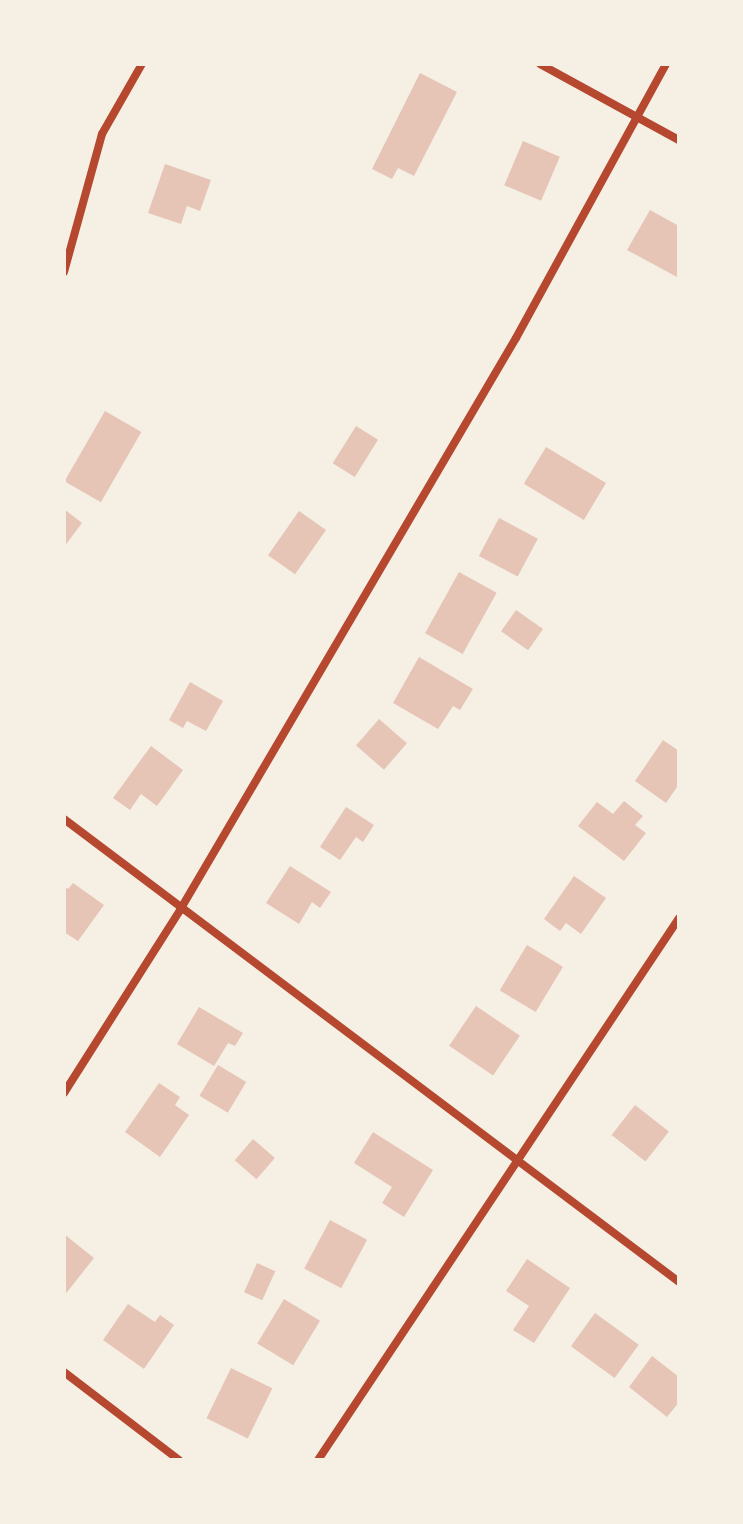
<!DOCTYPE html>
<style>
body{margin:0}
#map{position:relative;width:743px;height:1524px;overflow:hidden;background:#f6efe4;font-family:Karla,sans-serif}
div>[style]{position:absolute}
.building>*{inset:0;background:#e6c5b7;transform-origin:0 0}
.minor>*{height:8px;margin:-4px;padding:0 4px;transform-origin:4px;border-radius:4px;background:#b5482f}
span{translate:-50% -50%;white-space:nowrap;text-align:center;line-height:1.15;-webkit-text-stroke:6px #f6efe4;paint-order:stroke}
.frame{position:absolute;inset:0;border:66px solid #f6efe4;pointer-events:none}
</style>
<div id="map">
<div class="building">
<div style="clip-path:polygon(420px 73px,457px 92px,414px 176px,398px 168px,392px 179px,372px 169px)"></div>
<div style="left:523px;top:141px;width:40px;height:48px;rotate:23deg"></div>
<div style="clip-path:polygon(165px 164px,211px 180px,200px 211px,187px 206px,181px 224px,148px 213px)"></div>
<div style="clip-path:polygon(650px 210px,679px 226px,679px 278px,627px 250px)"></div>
<div style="left:105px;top:411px;width:42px;height:81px;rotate:30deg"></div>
<div style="left:356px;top:426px;width:26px;height:44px;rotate:32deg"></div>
<div style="left:546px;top:447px;width:70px;height:43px;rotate:31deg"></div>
<div style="clip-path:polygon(64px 509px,82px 523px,64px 547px)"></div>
<div style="left:299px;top:511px;width:33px;height:54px;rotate:35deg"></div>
<div style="left:499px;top:518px;width:44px;height:43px;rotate:28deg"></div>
<div style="left:459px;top:572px;width:43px;height:70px;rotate:29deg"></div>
<div style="left:516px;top:610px;width:33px;height:26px;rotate:35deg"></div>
<div style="clip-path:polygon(419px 657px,473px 689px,460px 710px,453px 706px,438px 729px,393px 703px)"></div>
<div style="clip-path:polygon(190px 682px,223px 701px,206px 731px,187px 721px,183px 728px,169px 720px)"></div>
<div style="left:379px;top:719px;width:37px;height:35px;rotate:41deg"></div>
<div style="clip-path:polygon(663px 740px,679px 751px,679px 784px,666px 803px,635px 781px)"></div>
<div style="clip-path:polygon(151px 746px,183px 770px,157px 806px,141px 794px,130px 810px,113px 798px)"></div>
<div style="clip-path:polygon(624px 801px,643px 816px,635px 825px,646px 833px,624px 861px,578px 826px,597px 802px,613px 814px)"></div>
<div style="clip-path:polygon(346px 807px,374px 825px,363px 842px,356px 837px,340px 860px,320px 847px)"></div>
<div style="clip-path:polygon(290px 866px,331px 892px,320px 908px,312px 902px,299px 924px,266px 903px)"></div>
<div style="clip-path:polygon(574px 876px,606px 898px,581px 934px,566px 923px,560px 931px,544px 919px)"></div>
<div style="clip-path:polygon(73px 883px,104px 905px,78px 941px,64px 932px,64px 886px,68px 889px)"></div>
<div style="left:527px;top:945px;width:42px;height:53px;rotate:31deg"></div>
<div style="left:476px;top:1006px;width:53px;height:48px;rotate:34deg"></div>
<div style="clip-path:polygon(199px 1007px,243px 1033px,235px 1046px,228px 1043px,214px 1066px,177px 1044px)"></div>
<div style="left:218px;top:1065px;width:33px;height:36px;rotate:31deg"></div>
<div style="clip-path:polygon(159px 1083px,180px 1097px,175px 1105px,189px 1115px,160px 1157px,125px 1132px)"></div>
<div style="left:635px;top:1105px;width:43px;height:38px;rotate:38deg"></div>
<div style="clip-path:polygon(373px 1132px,433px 1170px,404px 1217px,382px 1203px,392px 1187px,354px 1163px)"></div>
<div style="left:253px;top:1139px;width:29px;height:28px;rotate:41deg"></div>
<div style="left:330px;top:1220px;width:42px;height:55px;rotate:28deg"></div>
<div style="clip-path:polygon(64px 1234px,94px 1258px,64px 1296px)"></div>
<div style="clip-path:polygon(527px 1259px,570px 1288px,534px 1343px,513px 1330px,529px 1306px,506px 1291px)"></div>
<div style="left:257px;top:1263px;width:20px;height:32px;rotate:24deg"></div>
<div style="left:284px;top:1299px;width:42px;height:52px;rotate:31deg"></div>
<div style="clip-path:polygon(128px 1304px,155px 1322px,160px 1315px,174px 1325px,144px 1369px,103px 1340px)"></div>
<div style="left:595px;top:1313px;width:54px;height:41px;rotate:36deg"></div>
<div style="clip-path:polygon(652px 1356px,679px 1377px,679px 1402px,667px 1417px,629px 1387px)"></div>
<div style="left:231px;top:1368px;width:46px;height:56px;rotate:26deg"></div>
</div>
<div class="minor">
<div style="left:540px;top:64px;width:158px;rotate:28.7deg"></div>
<div style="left:64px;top:272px;width:143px;rotate:-74.6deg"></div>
<div style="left:102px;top:134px;width:81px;rotate:-60.3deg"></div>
<div style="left:64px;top:819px;width:770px;rotate:36.97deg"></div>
<div style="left:64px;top:1093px;width:217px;rotate:-57.6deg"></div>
<div style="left:180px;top:910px;width:663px;rotate:-59.57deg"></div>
<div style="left:516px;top:338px;width:312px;rotate:-61.3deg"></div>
<div style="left:64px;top:1372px;width:145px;rotate:37.4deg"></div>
<div style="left:318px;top:1460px;width:651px;rotate:-56.33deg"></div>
</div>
<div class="frame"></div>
</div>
